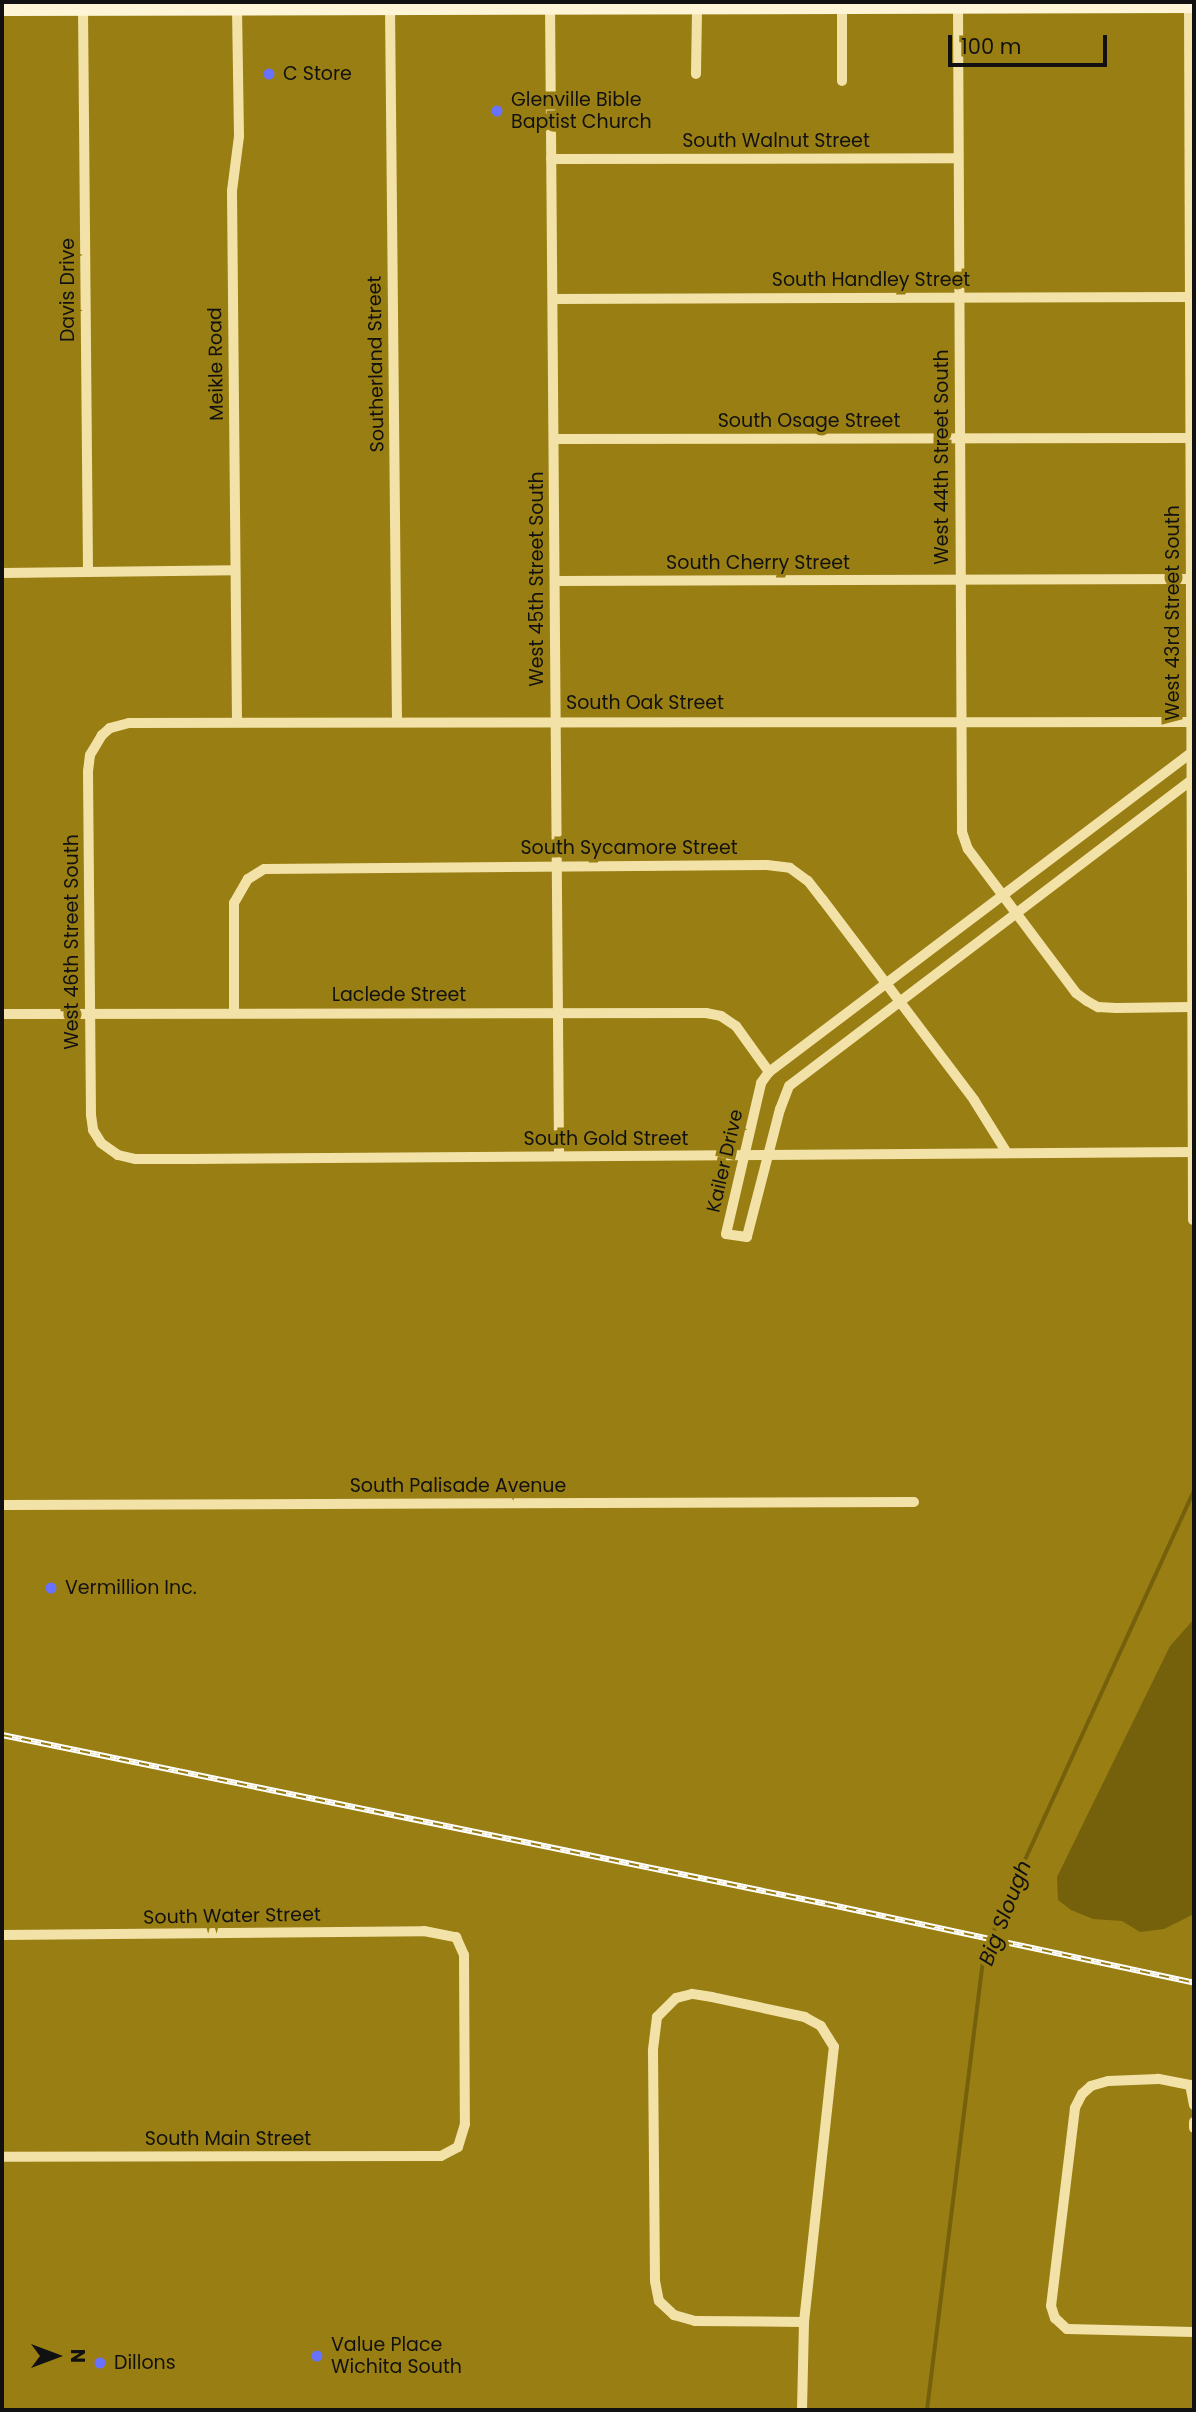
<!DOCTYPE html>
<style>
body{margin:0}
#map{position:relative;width:1196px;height:2412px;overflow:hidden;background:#997e13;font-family:Poppins,sans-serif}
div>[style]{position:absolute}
.water>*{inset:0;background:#75610c}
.stream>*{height:3.5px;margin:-1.75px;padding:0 1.75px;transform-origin:1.75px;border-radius:1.75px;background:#75610c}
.street>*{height:10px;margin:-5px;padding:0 5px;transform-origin:5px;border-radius:5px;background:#f3e2a7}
.secondary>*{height:16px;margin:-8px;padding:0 8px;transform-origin:8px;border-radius:8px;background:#fdf5d6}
.rail>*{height:6px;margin-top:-3px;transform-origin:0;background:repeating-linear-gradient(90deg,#997e13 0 10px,#fff 0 20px);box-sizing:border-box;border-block:2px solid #fff}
.dots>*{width:19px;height:19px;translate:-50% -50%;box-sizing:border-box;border:4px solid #997e13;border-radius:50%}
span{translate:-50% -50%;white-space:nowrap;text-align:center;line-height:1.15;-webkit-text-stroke:7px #997e13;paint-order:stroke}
.poi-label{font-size:19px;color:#111}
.left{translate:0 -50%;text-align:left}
.street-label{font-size:19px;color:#111}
.water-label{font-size:21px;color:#111;font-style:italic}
.frame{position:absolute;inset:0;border:4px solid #111;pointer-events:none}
.north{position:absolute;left:21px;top:2321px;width:70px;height:70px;-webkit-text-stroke:5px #997e13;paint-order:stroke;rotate:90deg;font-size:19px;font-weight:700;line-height:28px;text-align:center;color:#111}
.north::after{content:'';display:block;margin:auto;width:24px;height:32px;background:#111;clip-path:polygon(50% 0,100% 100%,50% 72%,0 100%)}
.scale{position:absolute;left:948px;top:35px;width:159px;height:32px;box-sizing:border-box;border:4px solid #111;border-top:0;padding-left:9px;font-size:21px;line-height:24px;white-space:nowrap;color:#111;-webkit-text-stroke:5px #997e13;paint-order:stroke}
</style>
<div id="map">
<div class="water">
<div style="clip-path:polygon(1194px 1619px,1194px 1914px,1164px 1929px,1140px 1932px,1122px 1921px,1093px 1919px,1071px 1910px,1058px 1900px,1057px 1877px,1170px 1646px)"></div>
</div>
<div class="stream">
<div style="left:927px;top:2410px;width:452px;rotate:-82.9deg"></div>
<div style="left:983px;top:1961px;width:45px;rotate:-70.3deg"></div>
<div style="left:998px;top:1919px;width:471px;rotate:-65.4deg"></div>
</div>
<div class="street">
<div style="left:550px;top:2px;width:1154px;rotate:89.55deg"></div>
<div style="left:1189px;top:5px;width:1215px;rotate:89.81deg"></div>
<div style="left:390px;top:6px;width:715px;rotate:89.44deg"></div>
<div style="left:958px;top:6px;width:826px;rotate:89.72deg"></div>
<div style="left:962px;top:832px;width:18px;rotate:71deg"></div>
<div style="left:968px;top:849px;width:180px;rotate:53.1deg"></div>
<div style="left:1076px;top:993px;width:14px;rotate:36deg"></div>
<div style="left:1087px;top:1001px;width:13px;rotate:29deg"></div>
<div style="left:1098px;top:1007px;width:18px;rotate:3deg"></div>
<div style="left:1116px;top:1008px;width:76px;rotate:-0.8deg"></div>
<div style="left:83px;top:8px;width:563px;rotate:89.49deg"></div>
<div style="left:696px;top:74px;width:67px;rotate:-89.1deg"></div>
<div style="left:842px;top:81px;width:74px;rotate:-90deg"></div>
<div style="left:551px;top:159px;width:407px;rotate:-0.1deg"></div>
<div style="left:553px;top:299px;width:635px;rotate:-0.18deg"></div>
<div style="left:554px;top:439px;width:636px;rotate:-0.09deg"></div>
<div style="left:2px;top:573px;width:233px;rotate:-0.7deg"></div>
<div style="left:555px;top:581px;width:636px;rotate:-0.18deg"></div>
<div style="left:237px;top:722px;width:531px;rotate:-90.54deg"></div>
<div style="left:232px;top:191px;width:55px;rotate:-82.7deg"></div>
<div style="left:239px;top:136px;width:129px;rotate:-90.9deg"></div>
<div style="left:1191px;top:722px;width:1062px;rotate:179.95deg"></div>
<div style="left:129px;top:723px;width:20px;rotate:165deg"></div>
<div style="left:110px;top:728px;width:11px;rotate:139deg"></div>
<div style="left:102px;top:735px;width:23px;rotate:121deg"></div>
<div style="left:90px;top:755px;width:16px;rotate:97deg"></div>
<div style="left:88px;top:771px;width:344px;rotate:89.5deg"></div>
<div style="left:91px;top:1115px;width:15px;rotate:82deg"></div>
<div style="left:93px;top:1130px;width:15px;rotate:58deg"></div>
<div style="left:101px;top:1143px;width:21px;rotate:35deg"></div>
<div style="left:118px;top:1155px;width:17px;rotate:13deg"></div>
<div style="left:135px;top:1159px;width:55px"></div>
<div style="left:190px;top:1159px;width:1003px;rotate:-0.4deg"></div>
<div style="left:1189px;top:782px;width:502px;rotate:142.77deg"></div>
<div style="left:789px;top:1086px;width:25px;rotate:111deg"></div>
<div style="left:780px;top:1109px;width:132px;rotate:104.5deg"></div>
<div style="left:747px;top:1237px;width:21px;rotate:-172deg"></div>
<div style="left:726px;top:1234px;width:155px;rotate:-76.9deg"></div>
<div style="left:761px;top:1083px;width:14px;rotate:-54deg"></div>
<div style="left:769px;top:1072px;width:529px;rotate:-37.09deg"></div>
<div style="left:234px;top:1013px;width:110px;rotate:-90deg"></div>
<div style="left:234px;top:903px;width:28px;rotate:-60deg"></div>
<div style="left:248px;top:879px;width:19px;rotate:-32deg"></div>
<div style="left:264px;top:869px;width:503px;rotate:-0.46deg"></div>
<div style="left:767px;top:865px;width:23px;rotate:7deg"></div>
<div style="left:790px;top:868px;width:22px;rotate:36deg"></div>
<div style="left:808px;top:881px;width:24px;rotate:52deg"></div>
<div style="left:823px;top:900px;width:251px;rotate:52.9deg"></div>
<div style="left:974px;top:1100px;width:62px;rotate:58.1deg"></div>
<div style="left:2px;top:1014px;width:704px;rotate:-0.08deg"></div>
<div style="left:706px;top:1013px;width:15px;rotate:11deg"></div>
<div style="left:721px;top:1016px;width:18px;rotate:34deg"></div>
<div style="left:736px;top:1026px;width:57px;rotate:54.3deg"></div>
<div style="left:2px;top:1505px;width:912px;rotate:-0.19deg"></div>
<div style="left:2px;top:1935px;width:422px;rotate:-0.5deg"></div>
<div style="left:424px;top:1931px;width:33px;rotate:11deg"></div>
<div style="left:456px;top:1937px;width:20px;rotate:66deg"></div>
<div style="left:464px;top:1955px;width:169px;rotate:89.7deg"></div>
<div style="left:465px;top:2124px;width:24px;rotate:107deg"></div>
<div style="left:458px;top:2147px;width:19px;rotate:152deg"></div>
<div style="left:441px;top:2156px;width:439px;rotate:179.9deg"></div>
<div style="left:1194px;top:2105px;width:20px;rotate:-101deg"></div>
<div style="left:1190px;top:2085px;width:33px;rotate:-169deg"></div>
<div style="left:1158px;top:2079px;width:50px;rotate:177.7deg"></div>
<div style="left:1108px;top:2081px;width:18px;rotate:164deg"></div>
<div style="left:1091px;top:2086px;width:12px;rotate:138deg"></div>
<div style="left:1082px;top:2094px;width:16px;rotate:117deg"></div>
<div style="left:1075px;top:2108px;width:199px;rotate:96.9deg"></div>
<div style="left:1051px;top:2306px;width:13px;rotate:72deg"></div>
<div style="left:1055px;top:2318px;width:16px;rotate:43deg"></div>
<div style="left:1067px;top:2329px;width:127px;rotate:1.4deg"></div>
<div style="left:1194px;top:2122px;width:6px;rotate:90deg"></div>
<div style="left:802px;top:2410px;width:88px;rotate:-88.7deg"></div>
<div style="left:804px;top:2322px;width:277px;rotate:-83.8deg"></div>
<div style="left:834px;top:2047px;width:25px;rotate:-122deg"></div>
<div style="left:821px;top:2026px;width:18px;rotate:-151deg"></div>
<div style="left:805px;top:2017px;width:95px;rotate:-167.9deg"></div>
<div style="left:712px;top:1997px;width:20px;rotate:-171deg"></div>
<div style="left:692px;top:1994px;width:16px;rotate:166deg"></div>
<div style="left:676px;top:1998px;width:27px;rotate:135deg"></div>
<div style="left:657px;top:2017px;width:34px;rotate:97deg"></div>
<div style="left:653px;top:2051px;width:230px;rotate:89.5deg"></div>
<div style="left:655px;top:2281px;width:20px;rotate:79deg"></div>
<div style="left:659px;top:2301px;width:21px;rotate:43deg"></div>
<div style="left:674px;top:2315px;width:22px;rotate:16deg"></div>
<div style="left:695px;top:2321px;width:109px;rotate:0.5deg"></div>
</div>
<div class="secondary">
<div style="left:2px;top:8px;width:1192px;rotate:-0.14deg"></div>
</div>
<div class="rail">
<div style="left:2px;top:1735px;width:842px;rotate:11.58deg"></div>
<div style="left:827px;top:1904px;width:375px;rotate:12.1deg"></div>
</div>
<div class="dots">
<div style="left:269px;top:74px;background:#6971ff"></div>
<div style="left:497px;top:111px;background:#6971ff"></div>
<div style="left:51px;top:1588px;background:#6971ff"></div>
<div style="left:317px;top:2356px;background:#6971ff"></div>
<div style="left:100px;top:2363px;background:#6971ff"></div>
</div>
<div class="poi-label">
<span class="left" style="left:283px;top:74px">C Store</span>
<span class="left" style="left:511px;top:111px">Glenville Bible<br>Baptist Church</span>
<span class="left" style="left:65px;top:1588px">Vermillion Inc.</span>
<span class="left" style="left:331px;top:2356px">Value Place<br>Wichita South</span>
<span class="left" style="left:114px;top:2363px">Dillons</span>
</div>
<div class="street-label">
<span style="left:776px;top:141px">South Walnut Street</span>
<span style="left:871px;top:280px">South Handley Street</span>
<span style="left:68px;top:290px;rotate:-90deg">Davis Drive</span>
<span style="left:216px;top:364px;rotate:-91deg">Meikle Road</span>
<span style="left:376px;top:364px;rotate:-91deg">Southerland Street</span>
<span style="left:809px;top:421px">South Osage Street</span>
<span style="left:942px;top:457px;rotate:-90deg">West 44th Street South</span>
<span style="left:758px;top:563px">South Cherry Street</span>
<span style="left:537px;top:579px;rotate:-90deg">West 45th Street South</span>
<span style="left:1173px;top:613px;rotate:-90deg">West 43rd Street South</span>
<span style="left:645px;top:703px">South Oak Street</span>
<span style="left:629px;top:848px">South Sycamore Street</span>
<span style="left:72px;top:942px;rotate:-90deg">West 46th Street South</span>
<span style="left:399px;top:995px">Laclede Street</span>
<span style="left:606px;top:1139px">South Gold Street</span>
<span style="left:725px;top:1161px;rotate:-77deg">Kailer Drive</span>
<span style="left:458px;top:1486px">South Palisade Avenue</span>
<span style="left:232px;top:1916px;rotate:-1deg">South Water Street</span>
<span style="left:228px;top:2139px">South Main Street</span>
</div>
<div class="water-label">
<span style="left:1005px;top:1913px;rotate:-69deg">Big Slough</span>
</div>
<div class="frame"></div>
<div class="north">N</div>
<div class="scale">100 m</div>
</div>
